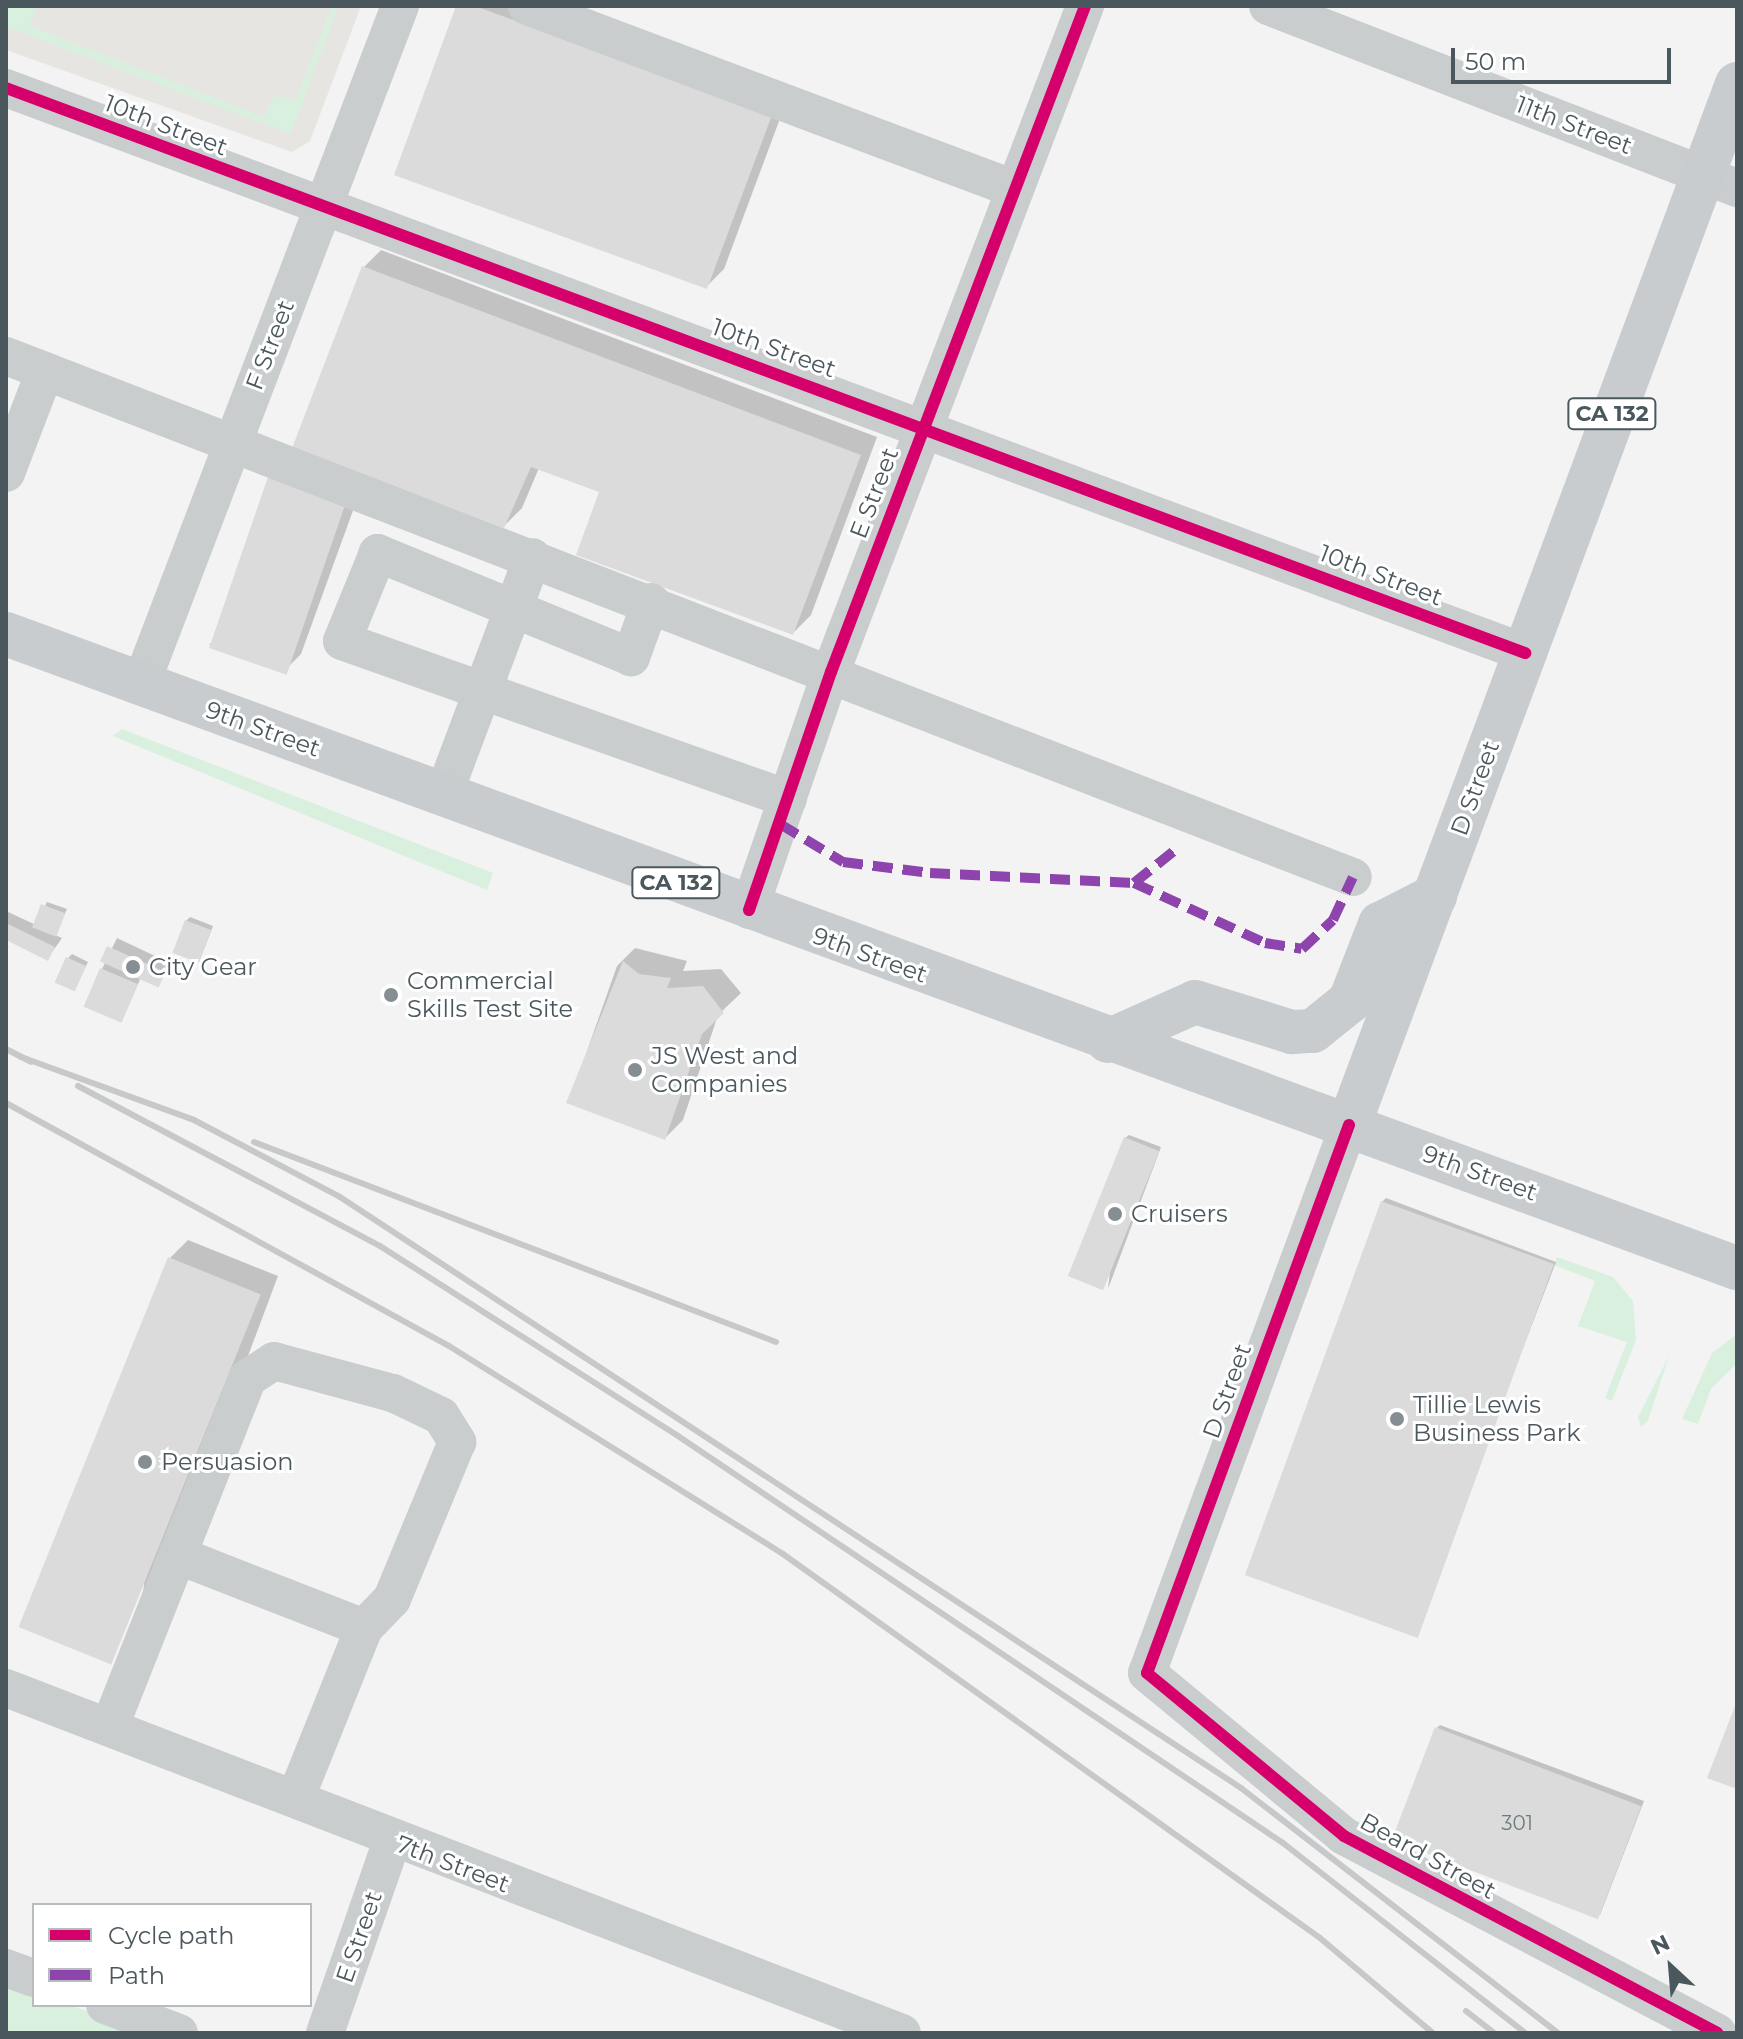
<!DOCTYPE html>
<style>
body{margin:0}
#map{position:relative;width:1743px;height:2039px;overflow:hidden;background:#f3f3f3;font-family:Montserrat,sans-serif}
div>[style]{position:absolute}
.commercial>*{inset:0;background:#e7e5e2}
.green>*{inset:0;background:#d9f0de}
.shadow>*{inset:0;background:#0003}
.building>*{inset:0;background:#dbdbdc;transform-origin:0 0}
.minor>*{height:38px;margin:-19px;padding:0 19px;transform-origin:19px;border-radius:19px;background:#cacdce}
.major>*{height:44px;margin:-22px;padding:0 22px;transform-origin:22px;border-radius:22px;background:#c8ccce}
.rail>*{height:6px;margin:-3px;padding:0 3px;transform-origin:3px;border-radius:3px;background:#c6c8c9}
.quiet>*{height:10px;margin-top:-5px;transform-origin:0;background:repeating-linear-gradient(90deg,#8e44ad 0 20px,transparent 0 30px)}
.cycleway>*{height:12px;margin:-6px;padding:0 6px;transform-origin:6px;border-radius:6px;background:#d6006c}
.dots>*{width:22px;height:22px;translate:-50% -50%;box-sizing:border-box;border:4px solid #fff;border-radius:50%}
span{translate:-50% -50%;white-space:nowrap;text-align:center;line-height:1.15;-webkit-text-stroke:6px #fff;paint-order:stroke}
.number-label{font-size:20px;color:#6f7a7e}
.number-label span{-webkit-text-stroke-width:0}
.shield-label span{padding:2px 6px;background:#fff;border:2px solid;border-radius:6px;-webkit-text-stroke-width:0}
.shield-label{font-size:22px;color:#4a585e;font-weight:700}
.street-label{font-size:24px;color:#4a585e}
.poi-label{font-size:24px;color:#4a585e}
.left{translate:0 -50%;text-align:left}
.frame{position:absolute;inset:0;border:8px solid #4a585e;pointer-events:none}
.legend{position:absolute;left:32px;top:1903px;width:280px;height:104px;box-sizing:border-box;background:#fff;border:2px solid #b7bcbf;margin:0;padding:10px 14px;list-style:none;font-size:24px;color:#4a585e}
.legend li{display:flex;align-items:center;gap:16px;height:40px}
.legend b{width:40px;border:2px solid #b7bcbf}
.north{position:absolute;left:1631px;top:1927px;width:80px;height:80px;-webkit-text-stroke:6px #fff;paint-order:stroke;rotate:334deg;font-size:22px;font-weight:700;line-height:32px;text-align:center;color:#4a585e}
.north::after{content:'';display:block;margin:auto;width:28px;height:36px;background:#4a585e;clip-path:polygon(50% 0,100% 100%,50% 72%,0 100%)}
.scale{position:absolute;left:1451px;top:48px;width:220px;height:36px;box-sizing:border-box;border:4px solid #4a585e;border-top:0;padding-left:10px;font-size:24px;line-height:28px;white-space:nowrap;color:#4a585e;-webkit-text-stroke:6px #fff;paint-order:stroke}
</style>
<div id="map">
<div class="commercial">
<div style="clip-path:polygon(6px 6px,361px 6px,310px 141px,292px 152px,6px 50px)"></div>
</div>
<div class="green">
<div style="clip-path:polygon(6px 6px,37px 7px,30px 26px,264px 117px,274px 95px,296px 100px,332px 6px,338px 6px,291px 134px,6px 27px)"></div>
<div style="clip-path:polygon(122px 729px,493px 873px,487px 890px,113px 736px)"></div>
<div style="clip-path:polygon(1557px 1257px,1613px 1277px,1633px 1301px,1636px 1340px,1612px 1401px,1605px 1398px,1627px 1342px,1578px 1326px,1595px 1281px,1554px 1265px)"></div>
<div style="clip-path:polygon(1737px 1334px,1737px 1363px,1711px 1389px,1698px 1424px,1682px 1419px,1712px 1353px)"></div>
<div style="clip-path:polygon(1669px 1356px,1648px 1421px,1641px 1427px,1638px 1417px)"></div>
<div style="clip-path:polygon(6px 1981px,34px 1991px,34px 2005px,70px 2005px,144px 2033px,6px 2033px)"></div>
</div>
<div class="shadow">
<div style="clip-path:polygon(458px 6px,541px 6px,788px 97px,724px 269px,706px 287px)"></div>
<div style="clip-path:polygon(381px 250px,877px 437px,811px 615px,793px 633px,602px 490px,539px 468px,522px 508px,504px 526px,363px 268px)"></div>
<div style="clip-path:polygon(363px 483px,301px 654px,283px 672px,209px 645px)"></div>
<div style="clip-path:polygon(47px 902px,67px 909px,55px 935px,62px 938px,48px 958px,6px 938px,6px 911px,36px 925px)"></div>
<div style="clip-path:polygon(190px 917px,213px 926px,199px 962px,186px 921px)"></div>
<div style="clip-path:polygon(117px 938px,172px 964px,158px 984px,141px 977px,122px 1021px,102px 969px)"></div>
<div style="clip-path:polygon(635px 948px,687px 961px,683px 971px,721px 969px,741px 993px,718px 1015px,683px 1120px,665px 1138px,569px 1102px,617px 966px)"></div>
<div style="clip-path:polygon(72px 954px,88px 962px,74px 989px,68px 958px)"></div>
<div style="clip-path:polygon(1129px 1135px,1161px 1147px,1108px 1289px,1125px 1138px)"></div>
<div style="clip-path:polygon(1386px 1198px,1556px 1262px,1413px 1635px,1382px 1202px)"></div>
<div style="clip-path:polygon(188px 1240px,278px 1276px,139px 1646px,170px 1258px)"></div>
<div style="clip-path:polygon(1440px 1725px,1644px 1801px,1600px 1915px,1437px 1728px)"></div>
</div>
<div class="building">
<div style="clip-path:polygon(456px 6px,475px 6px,772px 115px,707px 289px,394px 175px)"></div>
<div style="clip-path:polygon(362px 266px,861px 455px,793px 635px,576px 555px,599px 492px,531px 467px,504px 528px,292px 448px)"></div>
<div style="left:269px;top:474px;width:82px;height:184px;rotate:19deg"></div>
<div style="left:41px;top:904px;width:26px;height:25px;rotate:21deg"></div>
<div style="left:185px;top:920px;width:28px;height:35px;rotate:21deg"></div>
<div style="clip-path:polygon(6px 923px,55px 947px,48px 961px,6px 940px)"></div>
<div style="left:107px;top:946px;width:64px;height:17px;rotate:24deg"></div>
<div style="left:66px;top:957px;width:22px;height:28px;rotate:24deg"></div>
<div style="clip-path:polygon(623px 961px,639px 974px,671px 978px,667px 988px,703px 986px,724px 1013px,702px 1034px,665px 1140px,566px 1103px)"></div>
<div style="left:100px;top:968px;width:41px;height:42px;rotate:23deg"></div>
<div style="left:1124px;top:1137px;width:38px;height:150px;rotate:22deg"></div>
<div style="left:1381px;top:1201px;width:184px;height:398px;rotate:20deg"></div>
<div style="left:168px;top:1257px;width:100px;height:399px;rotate:22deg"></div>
<div style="clip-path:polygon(1737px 1701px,1737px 1789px,1707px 1778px)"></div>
<div style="left:1435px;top:1727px;width:221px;height:121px;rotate:21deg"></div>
</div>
<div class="minor">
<div style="left:527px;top:6px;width:518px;rotate:20.57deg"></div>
<div style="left:1268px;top:6px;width:503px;rotate:21.21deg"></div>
<div style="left:6px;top:88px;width:1621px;rotate:20.4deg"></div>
<div style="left:6px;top:356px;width:1444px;rotate:21.15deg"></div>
<div style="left:6px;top:473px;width:109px;rotate:-69.1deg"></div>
<div style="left:651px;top:602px;width:59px;rotate:110deg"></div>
<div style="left:631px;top:657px;width:274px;rotate:-157.7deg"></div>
<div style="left:378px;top:553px;width:95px;rotate:112.2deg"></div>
<div style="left:342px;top:641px;width:473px;rotate:19.5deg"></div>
<div style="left:141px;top:684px;width:726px;rotate:-69.09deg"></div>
<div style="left:443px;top:796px;width:255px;rotate:-69.4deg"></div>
<div style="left:749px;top:910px;width:252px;rotate:-71deg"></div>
<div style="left:831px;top:672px;width:713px;rotate:-69.12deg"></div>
<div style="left:1349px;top:1125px;width:584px;rotate:110.23deg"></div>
<div style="left:1147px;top:1673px;width:256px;rotate:39.6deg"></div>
<div style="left:1344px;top:1836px;width:422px;rotate:27.8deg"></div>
<div style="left:177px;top:1555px;width:201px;rotate:21.3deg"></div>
<div style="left:6px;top:1688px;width:960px;rotate:21.06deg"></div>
<div style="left:110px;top:1726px;width:374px;rotate:-68.4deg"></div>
<div style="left:248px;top:1378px;width:31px;rotate:-33deg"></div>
<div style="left:274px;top:1361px;width:123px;rotate:15.1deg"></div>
<div style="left:393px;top:1393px;width:53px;rotate:25.6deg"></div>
<div style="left:441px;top:1416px;width:31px;rotate:58deg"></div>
<div style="left:457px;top:1442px;width:170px;rotate:112.5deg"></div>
<div style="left:392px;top:1599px;width:40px;rotate:134deg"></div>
<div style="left:364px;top:1628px;width:180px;rotate:111.9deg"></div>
<div style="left:6px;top:1968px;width:30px;rotate:20deg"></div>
<div style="left:105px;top:2005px;width:79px;rotate:20.7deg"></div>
<div style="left:325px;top:2033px;width:203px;rotate:-70.8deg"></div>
</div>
<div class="major">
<div style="left:6px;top:634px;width:1843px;rotate:20.12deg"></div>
<div style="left:1108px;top:1041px;width:95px;rotate:-24.1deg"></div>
<div style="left:1195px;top:1002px;width:102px;rotate:17.2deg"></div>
<div style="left:1292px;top:1032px;width:21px;rotate:-3deg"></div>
<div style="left:1313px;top:1031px;width:48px;rotate:-39deg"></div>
<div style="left:1350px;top:1001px;width:83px;rotate:-68.7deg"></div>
<div style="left:1380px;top:924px;width:62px;rotate:-27deg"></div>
<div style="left:1349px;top:1125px;width:1111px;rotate:-69.56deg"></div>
</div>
<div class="rail">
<div style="left:6px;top:1049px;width:28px;rotate:27deg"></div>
<div style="left:21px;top:1057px;width:184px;rotate:20deg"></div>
<div style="left:194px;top:1120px;width:165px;rotate:27.8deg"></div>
<div style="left:340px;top:1197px;width:1078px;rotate:33.26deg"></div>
<div style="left:1241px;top:1788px;width:401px;rotate:37.7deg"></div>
<div style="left:78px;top:1086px;width:342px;rotate:27.9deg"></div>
<div style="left:380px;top:1246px;width:353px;rotate:32.5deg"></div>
<div style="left:678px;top:1436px;width:729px;rotate:33.93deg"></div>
<div style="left:1283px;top:1843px;width:308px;rotate:38.1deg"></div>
<div style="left:6px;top:1103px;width:505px;rotate:28.75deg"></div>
<div style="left:449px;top:1346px;width:393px;rotate:31.9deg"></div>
<div style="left:783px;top:1554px;width:660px;rotate:35.57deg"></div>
<div style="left:1320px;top:1938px;width:148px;rotate:40.1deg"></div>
<div style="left:254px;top:1142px;width:559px;rotate:20.96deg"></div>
<div style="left:1466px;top:2011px;width:36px;rotate:38deg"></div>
</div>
<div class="quiet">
<div style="left:780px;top:824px;width:74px;rotate:31.1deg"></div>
<div style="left:843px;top:862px;width:88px;rotate:7.2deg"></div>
<div style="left:930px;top:873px;width:204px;rotate:2.8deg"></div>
<div style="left:1134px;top:883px;width:59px;rotate:-38.8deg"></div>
<div style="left:1134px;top:883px;width:144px;rotate:24.6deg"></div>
<div style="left:1265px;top:943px;width:37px;rotate:9deg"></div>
<div style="left:1302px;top:949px;width:42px;rotate:-43.1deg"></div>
<div style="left:1333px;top:920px;width:47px;rotate:-65.1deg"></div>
</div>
<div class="cycleway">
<div style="left:6px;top:88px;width:1621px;rotate:20.4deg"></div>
<div style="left:749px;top:910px;width:252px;rotate:-71deg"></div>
<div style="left:831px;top:672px;width:713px;rotate:-69.12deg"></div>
<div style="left:1349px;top:1125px;width:584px;rotate:110.23deg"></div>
<div style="left:1147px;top:1673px;width:256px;rotate:39.6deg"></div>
<div style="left:1344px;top:1836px;width:422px;rotate:27.8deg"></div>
</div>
<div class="dots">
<div style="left:133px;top:967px;background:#858e92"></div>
<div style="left:391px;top:995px;background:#858e92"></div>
<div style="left:635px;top:1070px;background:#858e92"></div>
<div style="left:1115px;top:1214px;background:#858e92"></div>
<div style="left:1397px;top:1419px;background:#858e92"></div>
<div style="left:145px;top:1462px;background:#858e92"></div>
</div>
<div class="number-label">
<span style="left:1517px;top:1823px">301</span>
</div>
<div class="shield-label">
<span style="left:1612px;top:414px">CA 132</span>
<span style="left:676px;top:883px">CA 132</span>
</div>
<div class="street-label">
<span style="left:166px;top:125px;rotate:21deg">10th Street</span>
<span style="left:1574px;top:125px;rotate:21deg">11th Street</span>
<span style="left:270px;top:345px;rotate:-69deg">F Street</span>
<span style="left:774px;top:348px;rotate:20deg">10th Street</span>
<span style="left:874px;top:493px;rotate:-69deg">E Street</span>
<span style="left:1381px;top:575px;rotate:21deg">10th Street</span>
<span style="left:263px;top:729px;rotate:20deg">9th Street</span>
<span style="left:1475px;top:788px;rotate:-70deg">D Street</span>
<span style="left:870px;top:955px;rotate:20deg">9th Street</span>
<span style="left:1480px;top:1173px;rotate:20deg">9th Street</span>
<span style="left:1227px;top:1391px;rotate:-70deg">D Street</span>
<span style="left:1428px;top:1856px;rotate:29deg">Beard Street</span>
<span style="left:453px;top:1864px;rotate:21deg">7th Street</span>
<span style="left:359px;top:1937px;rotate:-71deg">E Street</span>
</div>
<div class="poi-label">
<span class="left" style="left:149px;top:967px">City Gear</span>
<span class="left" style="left:407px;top:995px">Commercial<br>Skills Test Site</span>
<span class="left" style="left:651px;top:1070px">JS West and<br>Companies</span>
<span class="left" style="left:1131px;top:1214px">Cruisers</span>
<span class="left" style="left:1413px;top:1419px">Tillie Lewis<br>Business Park</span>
<span class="left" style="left:161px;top:1462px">Persuasion</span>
</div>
<div class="frame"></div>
<ul class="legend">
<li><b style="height:10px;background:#d6006c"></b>Cycle path</li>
<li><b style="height:10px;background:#8e44ad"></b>Path</li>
</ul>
<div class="north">N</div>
<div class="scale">50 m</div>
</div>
